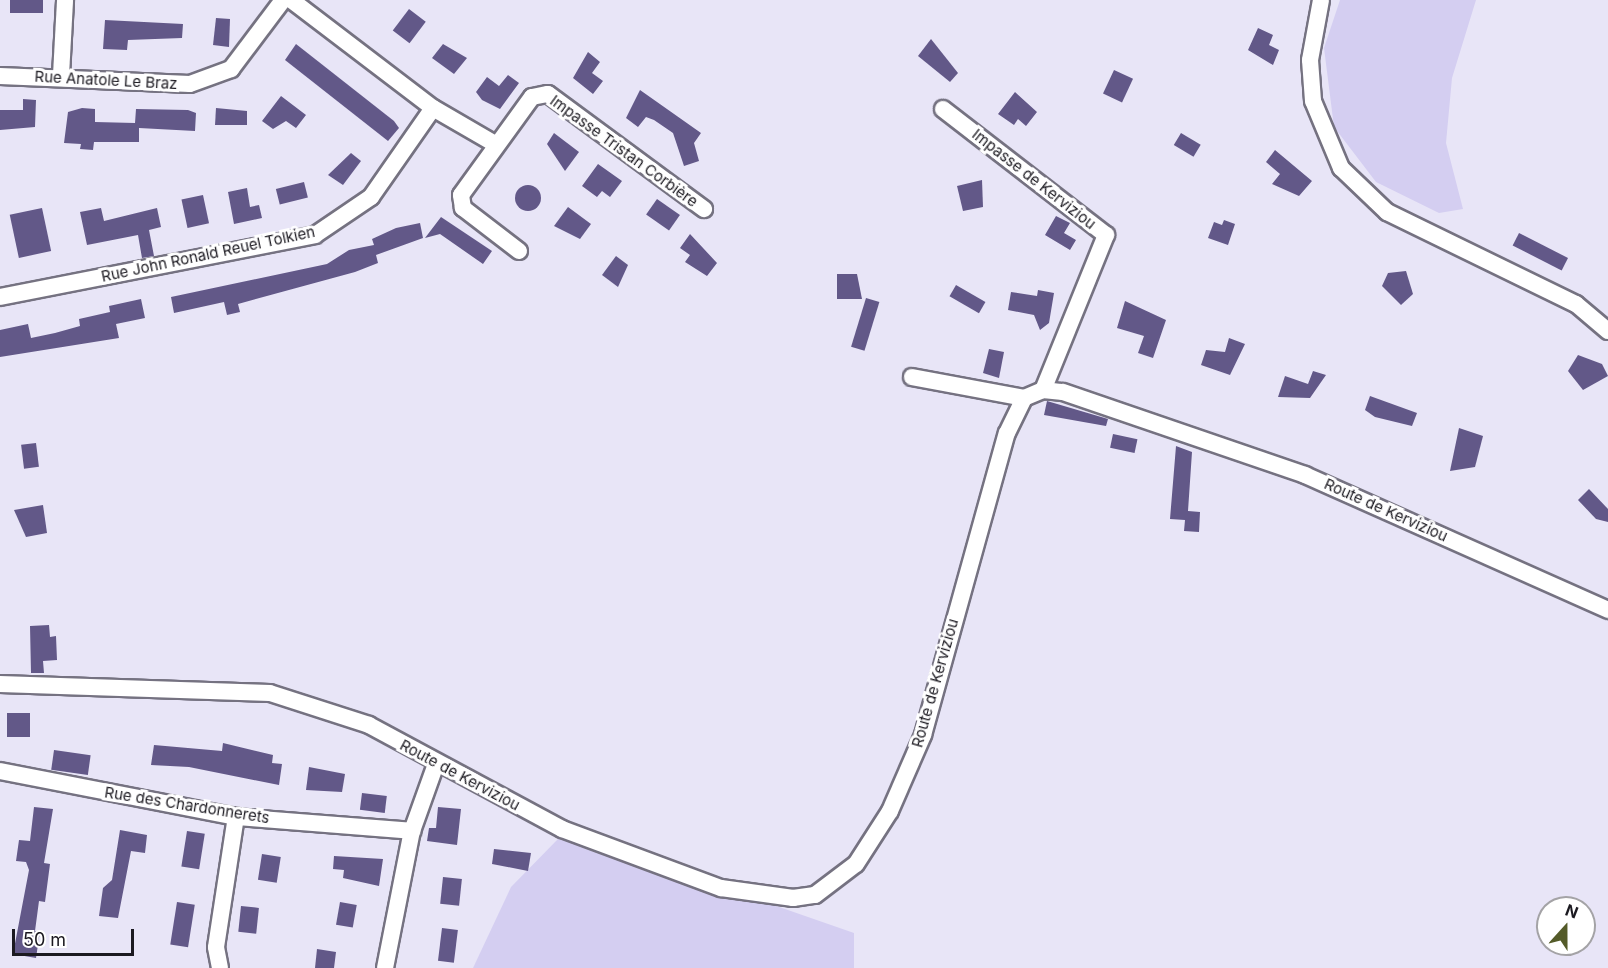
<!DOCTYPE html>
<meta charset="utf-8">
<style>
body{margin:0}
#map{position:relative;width:1608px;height:968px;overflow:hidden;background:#e8e5f7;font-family:Inter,sans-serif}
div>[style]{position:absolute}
.green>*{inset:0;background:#d4cef1}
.building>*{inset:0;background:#625888;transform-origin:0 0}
.round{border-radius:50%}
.roads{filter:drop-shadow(2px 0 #757281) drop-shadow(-2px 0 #757281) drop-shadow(0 2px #757281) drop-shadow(0 -2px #757281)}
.street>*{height:16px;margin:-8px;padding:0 8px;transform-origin:8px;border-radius:8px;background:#fff}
span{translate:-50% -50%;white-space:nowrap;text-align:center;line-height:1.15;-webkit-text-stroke:6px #fff;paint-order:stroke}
.street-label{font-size:15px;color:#1b1920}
.north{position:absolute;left:1536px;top:896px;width:60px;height:60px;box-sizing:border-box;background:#fff;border:2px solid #a4a3a6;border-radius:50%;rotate:21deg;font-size:16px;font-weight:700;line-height:24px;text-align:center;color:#1b1920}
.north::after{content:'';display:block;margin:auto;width:21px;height:27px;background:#545b29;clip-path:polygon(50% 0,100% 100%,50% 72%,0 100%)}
.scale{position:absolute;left:12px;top:929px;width:122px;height:27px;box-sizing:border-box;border:3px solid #1b1920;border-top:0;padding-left:8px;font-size:18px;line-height:21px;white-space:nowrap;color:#1b1920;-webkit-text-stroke:4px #fff;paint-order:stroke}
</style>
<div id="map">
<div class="green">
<div style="clip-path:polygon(1340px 0,1476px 0,1452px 78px,1446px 143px,1463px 209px,1439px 213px,1376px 182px,1334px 127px,1324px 48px)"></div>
<div style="clip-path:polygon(558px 839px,607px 847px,854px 933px,854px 968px,473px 968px,511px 887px)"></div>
</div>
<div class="building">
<div style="left:10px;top:0;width:33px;height:13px"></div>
<div style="left:409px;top:9px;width:21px;height:27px;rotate:37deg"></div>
<div style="clip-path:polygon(216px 18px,230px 19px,229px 47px,213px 45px)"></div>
<div style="clip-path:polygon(105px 20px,183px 24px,182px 38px,128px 40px,127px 50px,103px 49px)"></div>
<div style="clip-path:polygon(1258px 28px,1273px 35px,1269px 45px,1279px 50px,1273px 65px,1248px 50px)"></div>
<div style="clip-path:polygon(931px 39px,958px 73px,950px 82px,918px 56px)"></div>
<div style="clip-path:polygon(296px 44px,394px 121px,399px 128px,388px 141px,285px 60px)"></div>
<div style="clip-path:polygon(443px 44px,467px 58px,454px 74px,432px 58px)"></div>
<div style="clip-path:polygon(588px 52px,600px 62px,592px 73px,603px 81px,593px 94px,573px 78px)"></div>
<div style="left:1114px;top:70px;width:21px;height:26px;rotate:25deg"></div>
<div style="clip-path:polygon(508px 75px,519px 83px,500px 109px,482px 100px,476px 92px,487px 77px,499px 86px)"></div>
<div style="clip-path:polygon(640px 90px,701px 133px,694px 143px,699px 161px,684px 166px,673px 133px,654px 120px,646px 117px,638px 127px,626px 118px)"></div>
<div style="clip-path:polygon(1015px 92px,1037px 112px,1026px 126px,1018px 119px,1014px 125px,998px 114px)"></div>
<div style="clip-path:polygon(281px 96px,306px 115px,296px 128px,286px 121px,273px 129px,262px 121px)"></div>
<div style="clip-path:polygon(23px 99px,36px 100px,35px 127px,0 130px,0 110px,23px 110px)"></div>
<div style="clip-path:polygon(82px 108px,95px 109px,95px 122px,135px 123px,136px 109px,188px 110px,196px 113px,195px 131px,139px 128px,139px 142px,94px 142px,93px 150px,80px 149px,81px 144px,64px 143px,68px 112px)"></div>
<div style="clip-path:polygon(216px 108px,247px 111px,247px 125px,215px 125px)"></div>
<div style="clip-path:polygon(554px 133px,579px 152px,565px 171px,547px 144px)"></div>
<div style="left:1181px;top:133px;width:23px;height:14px;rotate:31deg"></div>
<div style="clip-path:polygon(1275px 150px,1312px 181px,1299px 196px,1272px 184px,1280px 174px,1266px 162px)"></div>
<div style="clip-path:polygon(351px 153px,361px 161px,343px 185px,328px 175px)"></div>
<div style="clip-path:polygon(598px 164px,622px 181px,610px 197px,602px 191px,597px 197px,582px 186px)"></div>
<div style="clip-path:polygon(982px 180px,983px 207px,963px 211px,957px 186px)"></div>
<div style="left:304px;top:182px;width:16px;height:29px;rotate:76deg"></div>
<div class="round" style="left:515px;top:185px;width:26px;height:26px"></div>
<div style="clip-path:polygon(247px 188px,250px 207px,259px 205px,262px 218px,234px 224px,228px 192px)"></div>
<div style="left:203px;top:195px;width:29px;height:22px;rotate:78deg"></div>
<div style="left:657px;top:199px;width:28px;height:19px;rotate:35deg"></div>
<div style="clip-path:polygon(568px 207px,591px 224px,580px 239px,554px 226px)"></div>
<div style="left:42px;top:208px;width:44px;height:33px;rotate:78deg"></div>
<div style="clip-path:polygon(101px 208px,104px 221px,157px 208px,161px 227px,149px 230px,154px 256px,142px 258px,138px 235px,87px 245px,80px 212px)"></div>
<div style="clip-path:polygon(1056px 216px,1070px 223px,1064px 233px,1076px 240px,1070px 250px,1045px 235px)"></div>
<div style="clip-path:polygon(441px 217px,492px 251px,483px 264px,440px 234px,425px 238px)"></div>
<div style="clip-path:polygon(1224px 220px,1235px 224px,1228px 245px,1208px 238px,1214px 222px,1222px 225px)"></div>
<div style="clip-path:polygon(420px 223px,423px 238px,376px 255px,378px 263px,355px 272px,238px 304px,240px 312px,227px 315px,224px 302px,174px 313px,171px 297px,327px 264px,349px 250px,374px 245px,372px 239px,396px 228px)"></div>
<div style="left:1519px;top:233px;width:55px;height:14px;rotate:27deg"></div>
<div style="clip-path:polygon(690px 234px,717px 263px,707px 276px,685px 262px,690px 255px,680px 248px)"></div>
<div style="clip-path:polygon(616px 256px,628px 265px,618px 287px,602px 275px)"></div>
<div style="clip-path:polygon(1406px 271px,1413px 294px,1401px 305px,1382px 286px,1388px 273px)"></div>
<div style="clip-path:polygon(837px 274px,857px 274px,862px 299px,837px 299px)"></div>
<div style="left:956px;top:285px;width:34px;height:13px;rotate:30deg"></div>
<div style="clip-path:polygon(1038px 290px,1054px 293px,1049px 323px,1040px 330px,1034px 315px,1008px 310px,1011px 292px,1037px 296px)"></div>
<div style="left:866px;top:298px;width:14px;height:51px;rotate:17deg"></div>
<div style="clip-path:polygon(141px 299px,145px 318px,116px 324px,119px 338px,0 357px,0 330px,28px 324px,31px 338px,55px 333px,80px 326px,79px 319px,110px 312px,109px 306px)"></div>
<div style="clip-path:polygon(1125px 301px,1166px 320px,1153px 358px,1138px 353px,1144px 336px,1117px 328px)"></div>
<div style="clip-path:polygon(1229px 338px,1245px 344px,1230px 375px,1201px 365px,1206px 350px,1225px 352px)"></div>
<div style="clip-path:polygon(989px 349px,1004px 352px,999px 378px,983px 373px)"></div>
<div style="clip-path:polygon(1578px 355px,1602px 364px,1608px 376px,1583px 390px,1568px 371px)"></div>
<div style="clip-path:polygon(1313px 371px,1326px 375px,1310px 398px,1278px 397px,1285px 376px,1308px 384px)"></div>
<div style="clip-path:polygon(1370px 396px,1417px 413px,1412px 426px,1375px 417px,1365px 410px)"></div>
<div style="clip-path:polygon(1047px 401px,1108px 419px,1106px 426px,1044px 415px)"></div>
<div style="clip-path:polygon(1459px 428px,1483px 436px,1475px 467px,1450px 471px)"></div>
<div style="left:1113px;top:434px;width:25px;height:14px;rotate:12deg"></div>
<div style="left:36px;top:443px;width:24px;height:15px;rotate:83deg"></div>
<div style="clip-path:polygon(1176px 446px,1192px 452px,1188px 511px,1200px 512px,1199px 532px,1184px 531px,1185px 520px,1170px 519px)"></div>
<div style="clip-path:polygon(1589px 489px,1608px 509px,1608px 522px,1596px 519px,1578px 500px)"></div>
<div style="clip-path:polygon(43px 505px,47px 533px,26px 537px,14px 510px)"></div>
<div style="clip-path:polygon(49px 625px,50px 637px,56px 636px,57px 660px,43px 661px,44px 673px,31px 673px,30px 626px)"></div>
<div style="left:7px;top:713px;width:23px;height:24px"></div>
<div style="clip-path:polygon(223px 743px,273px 755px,272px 763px,282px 764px,279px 785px,189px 767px,151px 765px,154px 745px,222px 751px)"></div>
<div style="left:54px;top:750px;width:37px;height:20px;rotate:8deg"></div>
<div style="clip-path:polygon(309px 767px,345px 774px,342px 792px,306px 790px)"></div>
<div style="left:362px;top:793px;width:25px;height:17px;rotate:7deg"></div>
<div style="clip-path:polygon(34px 807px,53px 809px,44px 863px,50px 864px,45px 902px,39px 901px,35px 931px,40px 931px,36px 958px,13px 954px,29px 870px,26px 862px,16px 861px,19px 840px,30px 841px)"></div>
<div style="clip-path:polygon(438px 807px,461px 809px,457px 845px,427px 841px,429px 828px,436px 828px)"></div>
<div style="clip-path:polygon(120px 830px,147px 835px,145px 853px,131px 851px,118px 918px,99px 916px,103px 888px,112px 880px)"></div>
<div style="left:187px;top:831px;width:18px;height:36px;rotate:9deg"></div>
<div style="clip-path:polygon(494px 849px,531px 853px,528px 871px,492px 864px)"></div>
<div style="left:262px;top:854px;width:19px;height:26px;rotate:9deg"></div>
<div style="clip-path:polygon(334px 856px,383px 859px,379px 886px,343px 878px,344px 870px,333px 869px)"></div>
<div style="left:443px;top:877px;width:19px;height:27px;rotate:6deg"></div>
<div style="left:177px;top:902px;width:18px;height:43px;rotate:9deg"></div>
<div style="left:340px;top:902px;width:17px;height:23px;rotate:10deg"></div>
<div style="left:241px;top:906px;width:18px;height:26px;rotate:6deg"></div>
<div style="left:442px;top:928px;width:16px;height:33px;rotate:7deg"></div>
<div style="clip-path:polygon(317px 949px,336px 952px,334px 968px,315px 968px)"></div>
</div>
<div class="roads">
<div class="street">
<div style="left:1321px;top:0;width:61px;rotate:100.4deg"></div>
<div style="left:1310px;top:60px;width:41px;rotate:85.8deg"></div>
<div style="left:1313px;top:101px;width:73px;rotate:67.3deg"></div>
<div style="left:1341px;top:168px;width:64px;rotate:43.7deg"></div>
<div style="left:1387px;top:212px;width:210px;rotate:26deg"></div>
<div style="left:1576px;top:304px;width:42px;rotate:40.2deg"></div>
<div style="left:61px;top:75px;width:75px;rotate:-86.9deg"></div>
<div style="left:0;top:76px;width:190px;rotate:2.4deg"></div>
<div style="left:190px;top:84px;width:44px;rotate:-20.1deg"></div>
<div style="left:231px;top:69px;width:86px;rotate:-53deg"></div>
<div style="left:433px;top:108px;width:72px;rotate:30.1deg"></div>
<div style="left:943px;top:109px;width:206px;rotate:37.7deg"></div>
<div style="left:1106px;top:235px;width:167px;rotate:112.1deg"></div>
<div style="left:519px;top:251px;width:71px;rotate:-142.5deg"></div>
<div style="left:463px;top:208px;width:13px;rotate:-99deg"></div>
<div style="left:461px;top:195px;width:121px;rotate:-54.1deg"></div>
<div style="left:532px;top:97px;width:16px;rotate:-11deg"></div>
<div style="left:548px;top:94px;width:194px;rotate:36.4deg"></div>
<div style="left:0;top:297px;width:321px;rotate:-11.1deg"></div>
<div style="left:315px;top:235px;width:68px;rotate:-34.2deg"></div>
<div style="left:371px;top:197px;width:108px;rotate:-55.1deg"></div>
<div style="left:433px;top:108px;width:178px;rotate:-142.7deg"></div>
<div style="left:912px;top:377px;width:114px;rotate:10.6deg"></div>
<div style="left:0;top:684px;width:270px;rotate:1.9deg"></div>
<div style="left:270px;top:693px;width:104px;rotate:17.9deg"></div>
<div style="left:369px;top:725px;width:219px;rotate:28.3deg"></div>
<div style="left:562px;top:829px;width:170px;rotate:20.4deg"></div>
<div style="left:721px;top:888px;width:73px;rotate:7.9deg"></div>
<div style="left:793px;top:898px;width:22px;rotate:-8deg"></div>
<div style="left:815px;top:895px;width:51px;rotate:-37.1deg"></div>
<div style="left:856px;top:864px;width:63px;rotate:-57.3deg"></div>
<div style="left:890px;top:811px;width:83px;rotate:-66.5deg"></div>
<div style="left:923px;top:735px;width:313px;rotate:-74.5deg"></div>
<div style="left:1007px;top:433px;width:39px;rotate:-64deg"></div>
<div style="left:1024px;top:398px;width:21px;rotate:-23deg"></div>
<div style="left:1043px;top:390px;width:20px;rotate:6deg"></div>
<div style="left:1063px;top:392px;width:256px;rotate:18.9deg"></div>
<div style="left:1305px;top:475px;width:332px;rotate:24deg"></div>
<div style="left:0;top:771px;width:240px;rotate:11deg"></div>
<div style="left:236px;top:817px;width:177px;rotate:4.5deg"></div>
<div style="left:220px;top:968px;width:21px;rotate:-101deg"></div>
<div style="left:216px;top:947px;width:132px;rotate:-81.3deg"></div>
<div style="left:385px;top:968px;width:140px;rotate:-78.9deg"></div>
<div style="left:412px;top:831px;width:71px;rotate:-70.3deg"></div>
</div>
</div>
<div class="street-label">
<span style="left:106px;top:80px;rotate:3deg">Rue Anatole Le Braz</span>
<span style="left:624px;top:151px;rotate:36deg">Impasse Tristan Corbière</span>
<span style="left:1034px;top:179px;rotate:38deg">Impasse de Kerviziou</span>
<span style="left:208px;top:254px;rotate:-12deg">Rue John Ronald Reuel Tolkien</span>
<span style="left:1386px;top:510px;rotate:24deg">Route de Kerviziou</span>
<span style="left:935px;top:683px;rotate:-74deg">Route de Kerviziou</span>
<span style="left:460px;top:775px;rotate:28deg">Route de Kerviziou</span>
<span style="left:187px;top:805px;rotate:9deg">Rue des Chardonnerets</span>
</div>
<div class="north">N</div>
<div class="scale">50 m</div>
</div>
